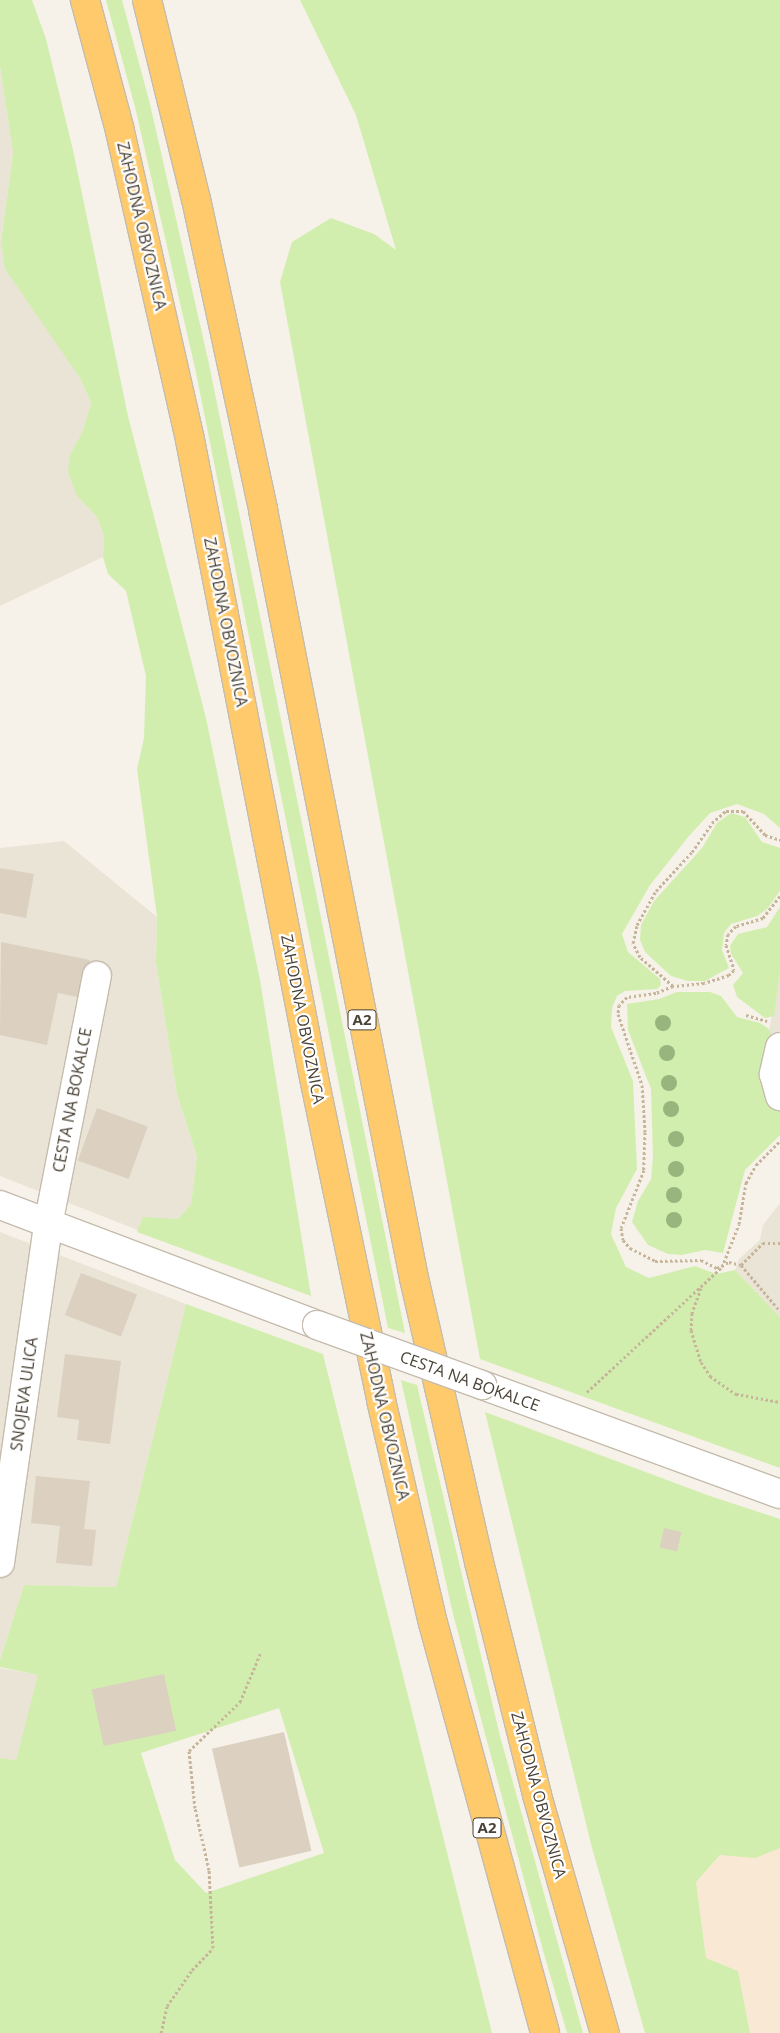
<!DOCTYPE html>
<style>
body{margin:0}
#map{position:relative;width:780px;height:2033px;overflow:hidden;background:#f6f2e9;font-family:"Open Sans",sans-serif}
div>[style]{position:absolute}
.residential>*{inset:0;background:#eae4d6}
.commercial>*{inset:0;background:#f9e8d3}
.green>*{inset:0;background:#d2eeae}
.building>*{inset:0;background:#dcd0c0;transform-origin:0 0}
.path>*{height:3px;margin-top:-1.5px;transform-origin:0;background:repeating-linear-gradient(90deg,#c6b59a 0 2.5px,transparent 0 5px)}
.roads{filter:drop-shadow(1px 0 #c5bcad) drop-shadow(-1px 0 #c5bcad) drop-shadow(0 1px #c5bcad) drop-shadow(0 -1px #c5bcad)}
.minor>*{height:28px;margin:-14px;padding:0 14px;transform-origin:14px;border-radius:14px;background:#fff}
.highway>*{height:28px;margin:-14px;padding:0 14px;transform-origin:14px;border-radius:14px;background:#ffca6b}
.bridges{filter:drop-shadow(1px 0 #c5bcad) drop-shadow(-1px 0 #c5bcad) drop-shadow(0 1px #c5bcad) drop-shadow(0 -1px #c5bcad)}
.minor-bridge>*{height:28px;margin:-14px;padding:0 14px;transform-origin:14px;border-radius:14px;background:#fff}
.trees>*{width:16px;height:16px;margin:-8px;border-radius:50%;background:#97b57c}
span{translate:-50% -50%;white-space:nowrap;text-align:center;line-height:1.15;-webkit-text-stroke:4.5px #fff;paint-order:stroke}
.shield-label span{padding:1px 4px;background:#fff;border:1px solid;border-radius:4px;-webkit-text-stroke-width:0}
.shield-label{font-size:15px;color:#4a4236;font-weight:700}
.street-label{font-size:16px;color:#4a4236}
</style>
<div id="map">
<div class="residential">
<div style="clip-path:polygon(0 67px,13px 152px,1px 241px,80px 378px,91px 403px,82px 433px,70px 454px,77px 496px,97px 517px,104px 536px,103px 557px,0 606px)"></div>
<div style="clip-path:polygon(64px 841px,157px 917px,156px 963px,177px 1094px,197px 1157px,191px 1204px,178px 1219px,181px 1247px,0 1176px,0 848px)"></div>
<div style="clip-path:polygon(780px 970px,780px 1112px,767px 1097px,765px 1054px)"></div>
<div style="clip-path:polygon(780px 1203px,780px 1317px,735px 1270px,739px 1259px,760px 1240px,763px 1225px)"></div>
<div style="clip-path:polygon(0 1232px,186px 1304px,116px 1587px,24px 1585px,0 1660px)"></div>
<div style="clip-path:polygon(0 1668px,39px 1675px,16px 1760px,0 1758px)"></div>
</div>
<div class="commercial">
<div style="clip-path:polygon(780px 1810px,780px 2033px,750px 2033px,738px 1971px,706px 1958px,696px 1882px,725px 1850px)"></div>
</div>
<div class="green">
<div style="clip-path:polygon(0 0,32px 0,46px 39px,73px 150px,128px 416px,206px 718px,260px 980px,311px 1296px,137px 1232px,143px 1217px,178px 1219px,191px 1204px,197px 1157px,177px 1094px,156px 963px,157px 917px,137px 769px,144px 738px,146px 676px,126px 591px,108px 574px,103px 557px,104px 536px,97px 517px,77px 496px,68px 472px,70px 454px,82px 433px,91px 403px,80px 378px,5px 269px,1px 242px,13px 152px,0 67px)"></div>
<div style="clip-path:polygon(106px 0,122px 0,150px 104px,209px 364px,405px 1333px,388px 1328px,195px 368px,135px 107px)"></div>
<div style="clip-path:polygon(300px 0,780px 0,780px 828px,764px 814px,737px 804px,710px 813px,689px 836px,650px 885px,622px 934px,628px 952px,660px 979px,661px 985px,657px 989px,625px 991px,617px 996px,612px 1008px,611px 1027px,633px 1081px,637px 1169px,616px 1208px,611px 1234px,626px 1267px,649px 1278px,695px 1266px,716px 1274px,735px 1270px,780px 1317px,780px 1468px,480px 1359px,280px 282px,292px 242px,331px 218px,374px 234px,396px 250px,356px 115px)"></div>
<div style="clip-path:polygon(731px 813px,745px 817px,762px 842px,780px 848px,780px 891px,767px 909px,757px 916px,731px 924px,724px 933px,722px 950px,729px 968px,705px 981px,688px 981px,671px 976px,645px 952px,640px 940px,641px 925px,654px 901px,702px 848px,717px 823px)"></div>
<div style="clip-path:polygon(780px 907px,780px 970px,774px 1016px,765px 1018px,737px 997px,733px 985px,743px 973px,731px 954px,730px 946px,738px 934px,767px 927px)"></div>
<div style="clip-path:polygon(677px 992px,710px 992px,721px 996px,737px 1017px,760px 1023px,769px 1029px,771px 1035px,765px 1054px,766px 1097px,780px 1112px,780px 1135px,745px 1170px,723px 1253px,705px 1250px,682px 1255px,668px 1254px,648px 1245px,632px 1222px,638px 1201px,651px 1179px,653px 1157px,651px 1089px,628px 1030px,627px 1004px,659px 999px)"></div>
<div style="clip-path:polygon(evenodd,186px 1304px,323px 1354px,492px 2033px,0 2033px,0 1758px,16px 1760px,38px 1675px,0 1667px,0 1660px,24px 1585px,116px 1587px,186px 1304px,279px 1708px,324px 1853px,206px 1893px,175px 1860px,141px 1753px,279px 1708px)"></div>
<div style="clip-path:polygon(401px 1380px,417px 1385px,500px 1736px,583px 2033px,567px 2033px,544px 1954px,453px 1614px)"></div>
<div style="clip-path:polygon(485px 1412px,707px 1495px,780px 1519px,780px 1848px,755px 1858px,720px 1855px,696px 1882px,706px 1958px,738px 1971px,750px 2033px,645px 2033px,592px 1848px)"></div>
</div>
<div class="building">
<div style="clip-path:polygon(0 868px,34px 874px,26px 918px,0 913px)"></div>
<div style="clip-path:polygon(1px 942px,90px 960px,82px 998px,58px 993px,47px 1045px,0 1035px)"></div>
<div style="left:97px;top:1108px;width:54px;height:56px;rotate:20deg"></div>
<div style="left:81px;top:1273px;width:60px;height:45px;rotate:21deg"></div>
<div style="clip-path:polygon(65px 1354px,121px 1361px,110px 1444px,77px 1440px,79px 1420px,57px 1417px)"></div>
<div style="clip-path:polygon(36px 1476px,90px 1481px,84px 1529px,96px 1530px,92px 1566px,56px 1563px,60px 1526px,31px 1523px)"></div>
<div style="left:664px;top:1528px;width:18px;height:20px;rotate:13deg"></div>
<div style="left:164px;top:1674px;width:58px;height:74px;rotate:78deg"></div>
<div style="left:284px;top:1732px;width:122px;height:74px;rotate:77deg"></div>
</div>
<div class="path">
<div style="left:780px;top:896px;width:28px;rotate:128deg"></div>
<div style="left:763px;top:918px;width:28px;rotate:163deg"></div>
<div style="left:736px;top:926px;width:11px;rotate:135deg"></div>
<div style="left:728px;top:934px;width:11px;rotate:100deg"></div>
<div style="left:726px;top:945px;width:26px;rotate:72deg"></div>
<div style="left:734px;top:970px;width:7px;rotate:135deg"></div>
<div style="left:729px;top:975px;width:26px;rotate:162deg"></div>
<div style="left:704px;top:983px;width:31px;rotate:174deg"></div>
<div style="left:673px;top:986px;width:18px;rotate:158deg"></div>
<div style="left:656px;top:993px;width:29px;rotate:172deg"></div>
<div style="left:627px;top:997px;width:11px;rotate:135deg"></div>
<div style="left:619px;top:1005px;width:9px;rotate:96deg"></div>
<div style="left:618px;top:1014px;width:75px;rotate:71.3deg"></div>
<div style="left:642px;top:1085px;width:47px;rotate:86.3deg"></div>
<div style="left:645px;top:1132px;width:38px;rotate:92deg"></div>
<div style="left:644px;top:1170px;width:62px;rotate:111.6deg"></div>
<div style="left:621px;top:1228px;width:12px;rotate:81deg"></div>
<div style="left:623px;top:1240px;width:11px;rotate:49deg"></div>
<div style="left:630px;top:1248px;width:28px;rotate:27deg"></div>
<div style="left:655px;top:1261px;width:46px;rotate:-1.2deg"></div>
<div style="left:701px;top:1260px;width:18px;rotate:27deg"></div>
<div style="left:717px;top:1268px;width:13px;rotate:-27deg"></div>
<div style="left:729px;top:1262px;width:12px;rotate:14deg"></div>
<div style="left:741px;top:1265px;width:60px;rotate:49.7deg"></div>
<div style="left:673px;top:986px;width:44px;rotate:-138.7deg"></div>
<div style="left:640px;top:957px;width:16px;rotate:-117deg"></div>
<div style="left:633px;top:943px;width:18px;rotate:-77deg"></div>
<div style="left:637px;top:925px;width:39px;rotate:-61deg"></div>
<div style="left:656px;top:891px;width:53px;rotate:-47.3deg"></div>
<div style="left:692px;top:852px;width:35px;rotate:-55deg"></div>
<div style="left:712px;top:823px;width:18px;rotate:-41deg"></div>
<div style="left:726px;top:811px;width:17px"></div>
<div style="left:743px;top:811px;width:33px;rotate:47deg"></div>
<div style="left:765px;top:835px;width:16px;rotate:18deg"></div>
<div style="left:746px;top:1015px;width:22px;rotate:16deg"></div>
<div style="left:741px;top:1265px;width:31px;rotate:-45deg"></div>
<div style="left:763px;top:1243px;width:17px"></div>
<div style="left:701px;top:1288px;width:27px;rotate:110deg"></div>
<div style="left:692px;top:1313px;width:17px;rotate:93deg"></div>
<div style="left:691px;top:1330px;width:34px;rotate:73deg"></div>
<div style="left:701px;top:1362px;width:17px;rotate:57deg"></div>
<div style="left:710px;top:1376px;width:32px;rotate:35deg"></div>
<div style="left:736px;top:1394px;width:45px;rotate:10.3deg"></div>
<div style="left:587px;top:1392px;width:184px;rotate:-42.8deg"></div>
<div style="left:722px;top:1267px;width:46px;rotate:-68.4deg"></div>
<div style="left:739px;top:1224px;width:42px;rotate:-80.3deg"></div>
<div style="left:746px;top:1183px;width:21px;rotate:-61deg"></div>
<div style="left:756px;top:1165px;width:34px;rotate:-45deg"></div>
<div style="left:161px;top:2033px;width:28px;rotate:-77deg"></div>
<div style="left:167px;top:2006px;width:44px;rotate:-55.2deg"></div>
<div style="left:192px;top:1970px;width:30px;rotate:-46deg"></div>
<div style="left:213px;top:1948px;width:78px;rotate:-92.9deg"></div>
<div style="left:209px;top:1870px;width:64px;rotate:-102.7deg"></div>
<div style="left:195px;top:1808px;width:57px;rotate:-96deg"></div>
<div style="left:189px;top:1751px;width:71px;rotate:-43.9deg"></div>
<div style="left:240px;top:1702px;width:54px;rotate:-67.2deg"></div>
</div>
<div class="roads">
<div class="minor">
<div style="left:780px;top:1047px;width:28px;rotate:103deg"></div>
<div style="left:774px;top:1074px;width:23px;rotate:75deg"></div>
<div style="left:0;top:1205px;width:339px;rotate:20.7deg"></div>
<div style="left:482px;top:1385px;width:317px;rotate:20.1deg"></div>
<div style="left:0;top:1563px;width:341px;rotate:-81.9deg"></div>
<div style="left:48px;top:1225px;width:254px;rotate:-78.9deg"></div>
</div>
<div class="highway">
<div style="left:85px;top:0;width:131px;rotate:75deg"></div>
<div style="left:119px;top:127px;width:321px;rotate:77.2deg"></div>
<div style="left:190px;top:440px;width:650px;rotate:79deg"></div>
<div style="left:314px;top:1078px;width:329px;rotate:78.2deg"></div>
<div style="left:381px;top:1400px;width:229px;rotate:76.9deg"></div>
<div style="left:433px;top:1623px;width:425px;rotate:74.7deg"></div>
<div style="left:147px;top:0;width:205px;rotate:76.2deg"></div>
<div style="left:196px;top:199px;width:318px;rotate:77.8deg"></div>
<div style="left:263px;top:510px;width:783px;rotate:78.88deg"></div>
<div style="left:414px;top:1278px;width:291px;rotate:77.1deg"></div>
<div style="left:479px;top:1562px;width:240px;rotate:76deg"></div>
<div style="left:537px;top:1795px;width:248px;rotate:74.1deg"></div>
</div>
</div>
<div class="bridges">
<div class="minor-bridge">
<div style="left:317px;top:1325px;width:176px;rotate:20deg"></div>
</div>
</div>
<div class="trees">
<div style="left:663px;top:1023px"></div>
<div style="left:667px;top:1053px"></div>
<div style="left:669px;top:1083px"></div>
<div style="left:671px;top:1109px"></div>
<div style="left:676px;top:1139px"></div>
<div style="left:676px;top:1169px"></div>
<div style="left:674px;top:1195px"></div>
<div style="left:674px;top:1220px"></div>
</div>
<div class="shield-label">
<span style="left:362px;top:1020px">A2</span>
<span style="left:487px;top:1828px">A2</span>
</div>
<div class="street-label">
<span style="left:142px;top:226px;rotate:77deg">ZAHODNA OBVOZNICA</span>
<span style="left:226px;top:622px;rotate:79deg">ZAHODNA OBVOZNICA</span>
<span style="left:303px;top:1019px;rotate:79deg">ZAHODNA OBVOZNICA</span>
<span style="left:72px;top:1100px;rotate:-79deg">CESTA NA BOKALCE</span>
<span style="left:470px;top:1381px;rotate:20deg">CESTA NA BOKALCE</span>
<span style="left:24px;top:1394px;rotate:-82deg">SNOJEVA ULICA</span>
<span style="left:385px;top:1416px;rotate:77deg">ZAHODNA OBVOZNICA</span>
<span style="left:539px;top:1795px;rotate:75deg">ZAHODNA OBVOZNICA</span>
</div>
</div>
